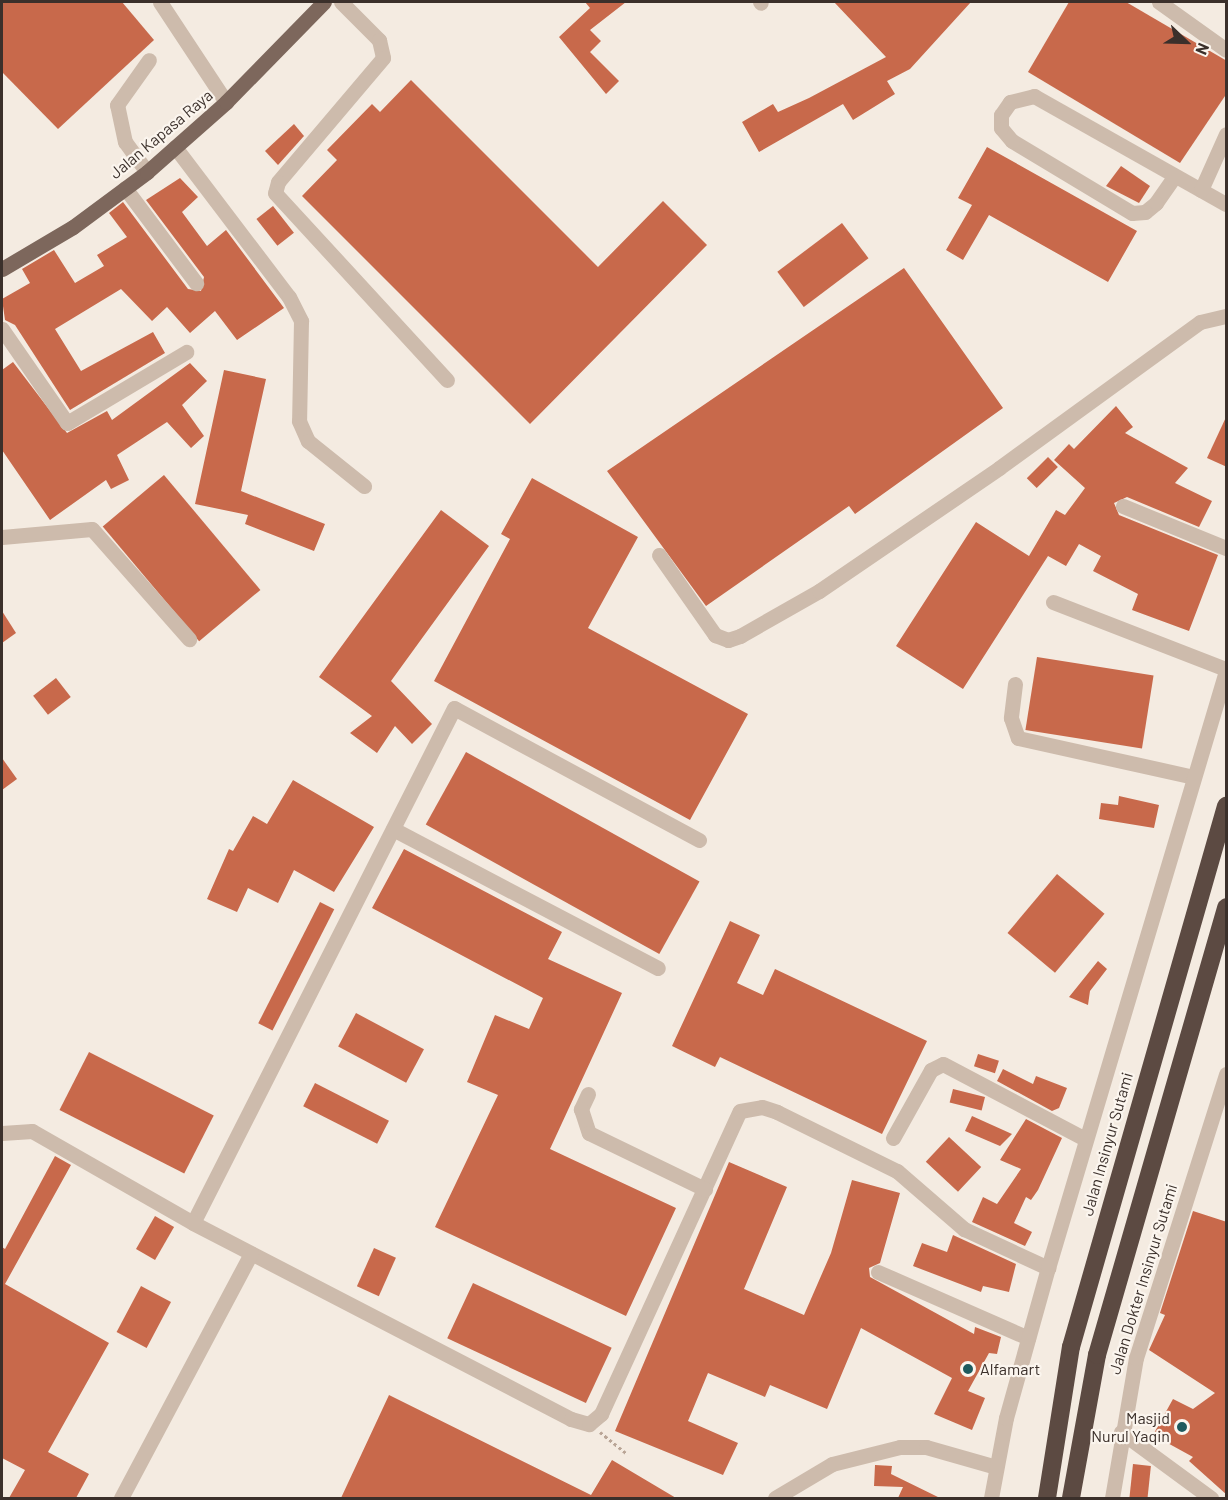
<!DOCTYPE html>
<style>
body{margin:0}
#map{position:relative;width:1228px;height:1500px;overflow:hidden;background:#f4ebe1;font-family:Barlow,sans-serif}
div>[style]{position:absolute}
.building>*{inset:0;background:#c8694b;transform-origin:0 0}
.path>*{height:3px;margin-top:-1.5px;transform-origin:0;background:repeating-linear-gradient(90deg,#b9a596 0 3px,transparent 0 6px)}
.minor>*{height:15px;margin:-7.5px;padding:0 7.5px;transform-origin:7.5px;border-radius:7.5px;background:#cdbbac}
.major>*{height:15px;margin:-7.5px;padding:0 7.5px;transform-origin:7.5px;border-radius:7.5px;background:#7d675c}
.highway>*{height:18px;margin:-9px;padding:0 9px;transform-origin:9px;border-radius:9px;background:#5c4a42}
.dots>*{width:16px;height:16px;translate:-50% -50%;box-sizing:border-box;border:3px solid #fbf5ee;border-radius:50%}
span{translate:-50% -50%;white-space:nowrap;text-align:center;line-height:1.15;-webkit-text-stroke:4.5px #fbf5ee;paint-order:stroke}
.street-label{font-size:16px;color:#3b302b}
.poi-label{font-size:16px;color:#3b302b}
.left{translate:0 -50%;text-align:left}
.right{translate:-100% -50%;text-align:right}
.frame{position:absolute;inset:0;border:3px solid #3b302b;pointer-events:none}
.north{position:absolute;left:1156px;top:12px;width:60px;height:60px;-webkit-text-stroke:4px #fbf5ee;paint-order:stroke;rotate:113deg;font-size:16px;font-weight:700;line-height:24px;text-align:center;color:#3b302b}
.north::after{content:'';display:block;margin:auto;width:21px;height:27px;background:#3b302b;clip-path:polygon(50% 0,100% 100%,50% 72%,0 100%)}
</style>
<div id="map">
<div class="building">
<div style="clip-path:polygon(2px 2px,122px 2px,154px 40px,58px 129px,2px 72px)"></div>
<div style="clip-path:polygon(585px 2px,626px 2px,590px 30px,601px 41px,590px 52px,619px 81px,606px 94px,559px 37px,590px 8px)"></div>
<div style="clip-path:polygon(834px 2px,971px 2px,910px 69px,887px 81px,895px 94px,853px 120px,843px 104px,759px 152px,742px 122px,773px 104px,778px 112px,809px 98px,886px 57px)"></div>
<div style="clip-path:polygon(1069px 2px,1126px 2px,1227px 61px,1227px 93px,1180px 163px,1028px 72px)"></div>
<div style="clip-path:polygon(411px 80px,598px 267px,663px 201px,707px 245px,530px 424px,302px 196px,337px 160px,327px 150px,372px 104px,380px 112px)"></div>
<div style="clip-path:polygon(294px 124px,304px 136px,278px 165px,265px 151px)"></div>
<div style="clip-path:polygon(987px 147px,1137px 231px,1108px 282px,989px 215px,963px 260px,946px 250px,972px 205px,958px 198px)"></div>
<div style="clip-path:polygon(1121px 166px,1150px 186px,1139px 203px,1106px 186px)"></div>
<div style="clip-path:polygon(180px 178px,198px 197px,182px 212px,207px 246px,226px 230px,284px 308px,237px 340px,215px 311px,190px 333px,167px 307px,152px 321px,121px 289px,55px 329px,81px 371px,153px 332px,165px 353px,70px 410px,15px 325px,5px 320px,2px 299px,30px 283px,22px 269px,54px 250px,75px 283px,104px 266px,97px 255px,127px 237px,109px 213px,123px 202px,188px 289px,201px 291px,204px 277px,146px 200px)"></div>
<div style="left:273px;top:206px;width:34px;height:21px;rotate:52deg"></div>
<div style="left:842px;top:223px;width:44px;height:81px;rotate:53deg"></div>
<div style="clip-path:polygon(904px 268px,1003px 408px,855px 514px,849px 506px,706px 606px,607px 471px)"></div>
<div style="clip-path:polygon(13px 362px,67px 433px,107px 411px,112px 420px,190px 363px,207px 381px,182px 405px,204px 436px,191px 448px,167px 422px,117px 455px,129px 480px,111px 489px,106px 480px,50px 520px,2px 450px,2px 370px)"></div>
<div style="clip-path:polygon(224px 370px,266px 379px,241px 491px,325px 524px,314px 551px,245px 524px,248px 515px,195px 504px)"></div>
<div style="clip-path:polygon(1116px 406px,1133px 427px,1125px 433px,1188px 468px,1175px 483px,1212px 501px,1199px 527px,1127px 497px,1114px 503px,1119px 515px,1218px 555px,1189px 631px,1132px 610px,1138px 594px,1093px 571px,1101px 556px,1079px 544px,1066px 566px,1048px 556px,963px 689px,896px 646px,976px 522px,1029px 556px,1056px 510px,1065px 515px,1085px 488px,1054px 460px,1069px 444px,1074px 449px)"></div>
<div style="clip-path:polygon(1227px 415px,1227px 467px,1207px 458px)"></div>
<div style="left:1048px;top:457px;width:14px;height:30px;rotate:45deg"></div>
<div style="left:164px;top:475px;width:150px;height:80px;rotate:50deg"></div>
<div style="clip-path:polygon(532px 478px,638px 537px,588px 628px,748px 714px,690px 820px,434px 681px,510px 539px,501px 534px)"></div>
<div style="clip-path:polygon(441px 510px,489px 546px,391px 681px,432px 724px,412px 744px,395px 726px,377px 753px,350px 733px,372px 716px,319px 677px)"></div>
<div style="clip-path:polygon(2px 611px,16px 633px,2px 643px)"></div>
<div style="left:1037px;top:657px;width:118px;height:74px;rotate:9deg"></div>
<div style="left:56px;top:678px;width:24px;height:29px;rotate:52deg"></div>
<div style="left:466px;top:752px;width:267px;height:83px;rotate:29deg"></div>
<div style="clip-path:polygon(2px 758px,17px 779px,2px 790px)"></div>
<div style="clip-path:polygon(293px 780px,374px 827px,334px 892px,294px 870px,278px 903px,248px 888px,237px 912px,207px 899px,229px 849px,233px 851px,253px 816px,267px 824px)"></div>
<div style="clip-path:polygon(1119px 796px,1159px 805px,1154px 828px,1099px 819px,1101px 803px,1118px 805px)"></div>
<div style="clip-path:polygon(404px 849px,562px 932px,548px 959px,622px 993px,550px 1149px,676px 1208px,626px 1316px,435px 1227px,498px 1095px,467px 1082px,495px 1015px,529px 1029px,543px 998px,372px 908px)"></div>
<div style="left:1057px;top:874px;width:62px;height:77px;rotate:40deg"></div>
<div style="left:320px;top:902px;width:16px;height:136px;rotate:27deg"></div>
<div style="clip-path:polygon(730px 921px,760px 935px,737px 983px,763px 995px,775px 969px,927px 1041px,882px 1134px,720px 1057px,715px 1067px,672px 1046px)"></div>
<div style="clip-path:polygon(1098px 961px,1107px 969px,1090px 991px,1088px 1005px,1069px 997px)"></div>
<div style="left:356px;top:1013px;width:77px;height:38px;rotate:28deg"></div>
<div style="left:89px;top:1052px;width:140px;height:65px;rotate:27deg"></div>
<div style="left:978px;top:1054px;width:22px;height:13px;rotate:18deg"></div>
<div style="clip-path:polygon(1003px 1069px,1033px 1084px,1036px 1076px,1067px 1088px,1059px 1108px,1052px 1111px,997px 1081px)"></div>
<div style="left:315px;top:1083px;width:83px;height:26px;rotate:27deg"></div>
<div style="left:953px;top:1089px;width:33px;height:14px;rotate:14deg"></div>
<div style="clip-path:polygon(972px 1116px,1012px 1134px,1000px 1146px,965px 1131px)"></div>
<div style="clip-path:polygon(1026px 1119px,1062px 1138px,1038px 1190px,1031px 1200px,1026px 1197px,1014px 1223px,1032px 1232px,1025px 1246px,972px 1222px,983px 1197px,997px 1204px,1021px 1169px,1000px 1160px)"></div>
<div style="left:949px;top:1137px;width:44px;height:34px;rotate:43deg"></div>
<div style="clip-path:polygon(55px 1156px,71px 1165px,5px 1284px,109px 1343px,48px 1452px,89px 1474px,76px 1498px,9px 1498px,25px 1470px,2px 1458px,2px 1247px,5px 1249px)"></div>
<div style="clip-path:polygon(729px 1162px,787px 1187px,744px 1289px,804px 1315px,831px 1253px,852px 1180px,900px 1193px,880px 1263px,869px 1268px,870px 1277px,974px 1334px,975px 1327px,1001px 1337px,997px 1354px,989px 1353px,968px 1391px,985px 1398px,972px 1430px,934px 1414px,952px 1378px,861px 1328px,827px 1409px,770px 1385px,765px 1397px,708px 1373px,688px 1421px,738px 1443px,723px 1475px,615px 1431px)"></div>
<div style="clip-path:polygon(1193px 1211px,1227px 1222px,1227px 1495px,1189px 1461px,1193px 1457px,1153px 1435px,1173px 1399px,1193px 1409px,1215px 1393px,1149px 1350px,1165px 1315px,1160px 1313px)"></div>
<div style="left:155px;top:1216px;width:22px;height:38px;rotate:30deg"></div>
<div style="clip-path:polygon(953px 1235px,1016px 1264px,1009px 1292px,983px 1286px,981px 1292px,913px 1266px,922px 1243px,947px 1252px)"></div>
<div style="left:374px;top:1248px;width:24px;height:42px;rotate:24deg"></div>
<div style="left:473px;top:1283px;width:153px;height:61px;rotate:25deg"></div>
<div style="left:141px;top:1286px;width:34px;height:52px;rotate:28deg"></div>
<div style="clip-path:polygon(389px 1395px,591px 1495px,612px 1460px,676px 1498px,341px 1498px)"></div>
<div style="left:1133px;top:1464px;width:18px;height:34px;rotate:6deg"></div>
<div style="clip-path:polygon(875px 1465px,892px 1466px,891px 1474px,940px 1498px,898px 1498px,903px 1487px,874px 1486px)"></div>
</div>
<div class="path">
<div style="left:600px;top:1432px;width:36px;rotate:39deg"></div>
</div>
<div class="minor">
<div style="left:160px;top:2px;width:120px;rotate:56.6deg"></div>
<div style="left:341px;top:2px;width:54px;rotate:45deg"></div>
<div style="left:379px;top:40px;width:18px;rotate:77deg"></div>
<div style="left:383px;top:58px;width:162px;rotate:130.3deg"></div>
<div style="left:278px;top:182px;width:11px;rotate:105deg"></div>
<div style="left:275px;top:193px;width:254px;rotate:47.4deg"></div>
<div style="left:760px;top:2px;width:1px;rotate:45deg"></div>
<div style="left:1159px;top:2px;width:82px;rotate:35.6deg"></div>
<div style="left:175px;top:147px;width:188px;rotate:52.8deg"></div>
<div style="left:289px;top:297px;width:27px;rotate:63deg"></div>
<div style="left:301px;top:321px;width:100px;rotate:91.1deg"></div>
<div style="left:299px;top:421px;width:22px;rotate:66deg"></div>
<div style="left:308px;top:441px;width:72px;rotate:38.8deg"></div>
<div style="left:147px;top:172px;width:37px;rotate:-126deg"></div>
<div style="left:125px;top:142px;width:38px;rotate:-102deg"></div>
<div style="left:117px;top:105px;width:55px;rotate:-54.6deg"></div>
<div style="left:1174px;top:177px;width:32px;rotate:125deg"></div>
<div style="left:1156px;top:203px;width:14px;rotate:141deg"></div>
<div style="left:1145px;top:212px;width:13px;rotate:176deg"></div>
<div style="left:1132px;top:213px;width:140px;rotate:-149deg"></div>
<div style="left:1012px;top:141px;width:17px;rotate:-130deg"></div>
<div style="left:1001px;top:128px;width:13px;rotate:-90deg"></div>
<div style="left:1001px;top:115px;width:16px;rotate:-55deg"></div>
<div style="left:1010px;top:102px;width:25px;rotate:-14deg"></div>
<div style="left:1034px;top:96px;width:220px;rotate:29.4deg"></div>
<div style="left:125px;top:188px;width:119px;rotate:53.2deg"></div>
<div style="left:1201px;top:190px;width:61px;rotate:-65.9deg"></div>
<div style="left:2px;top:329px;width:114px;rotate:55.3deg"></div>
<div style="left:67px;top:423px;width:139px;rotate:-30.8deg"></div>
<div style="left:1123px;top:506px;width:111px;rotate:22.2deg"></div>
<div style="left:2px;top:537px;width:90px;rotate:-5.1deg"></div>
<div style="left:92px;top:529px;width:147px;rotate:48.6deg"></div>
<div style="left:659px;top:555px;width:98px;rotate:55deg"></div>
<div style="left:715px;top:635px;width:14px;rotate:21deg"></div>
<div style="left:728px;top:640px;width:13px;rotate:-18deg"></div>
<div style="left:740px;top:636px;width:91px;rotate:-29.7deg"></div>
<div style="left:819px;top:591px;width:218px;rotate:-34.3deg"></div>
<div style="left:999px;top:468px;width:248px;rotate:-36deg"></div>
<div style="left:1200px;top:322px;width:27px;rotate:-13deg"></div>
<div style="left:1053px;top:602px;width:186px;rotate:21.2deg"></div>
<div style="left:1015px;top:684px;width:34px;rotate:97deg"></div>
<div style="left:1011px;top:718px;width:21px;rotate:71deg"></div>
<div style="left:1018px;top:738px;width:180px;rotate:12.5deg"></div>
<div style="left:393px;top:829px;width:299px;rotate:27.7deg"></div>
<div style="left:699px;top:840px;width:278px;rotate:-151.7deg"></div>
<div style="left:454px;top:708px;width:577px;rotate:116.88deg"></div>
<div style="left:193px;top:1223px;width:426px;rotate:27.4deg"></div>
<div style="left:571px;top:1419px;width:19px;rotate:16deg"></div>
<div style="left:589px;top:1424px;width:16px;rotate:-40deg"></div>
<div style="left:601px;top:1414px;width:333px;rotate:-65.4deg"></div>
<div style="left:740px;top:1111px;width:22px;rotate:-10deg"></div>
<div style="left:762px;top:1107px;width:16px;rotate:18deg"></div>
<div style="left:777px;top:1112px;width:134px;rotate:26.2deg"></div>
<div style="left:897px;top:1171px;width:89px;rotate:40.9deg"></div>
<div style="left:964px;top:1229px;width:93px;rotate:24.9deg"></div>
<div style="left:588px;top:1094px;width:17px;rotate:115deg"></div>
<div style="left:581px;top:1109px;width:25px;rotate:72deg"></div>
<div style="left:589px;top:1133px;width:129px;rotate:25.8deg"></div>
<div style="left:2px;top:1133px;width:30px;rotate:-4deg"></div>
<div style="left:32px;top:1131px;width:185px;rotate:29.7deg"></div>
<div style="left:893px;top:1138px;width:78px;rotate:-60.8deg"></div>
<div style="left:931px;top:1070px;width:13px;rotate:-27deg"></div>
<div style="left:943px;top:1064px;width:161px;rotate:27.8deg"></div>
<div style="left:878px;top:1272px;width:164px;rotate:23.7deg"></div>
<div style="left:1121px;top:1432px;width:112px;rotate:36.3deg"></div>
<div style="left:121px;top:1498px;width:277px;rotate:-62deg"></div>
<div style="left:775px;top:1498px;width:66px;rotate:-30.8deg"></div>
<div style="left:832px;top:1464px;width:70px;rotate:-14deg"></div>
<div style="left:900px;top:1447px;width:26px"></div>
<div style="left:926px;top:1447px;width:73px;rotate:15.9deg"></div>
<div style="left:991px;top:1498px;width:81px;rotate:-79.4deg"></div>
<div style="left:1006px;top:1418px;width:156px;rotate:-74.4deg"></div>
<div style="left:1048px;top:1268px;width:623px;rotate:-73.4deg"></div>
<div style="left:1112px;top:1498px;width:142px;rotate:-80.3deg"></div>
<div style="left:1136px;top:1358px;width:298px;rotate:-72.4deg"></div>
</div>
<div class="major">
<div style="left:2px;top:269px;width:82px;rotate:-30.6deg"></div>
<div style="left:73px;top:227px;width:92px;rotate:-36.6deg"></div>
<div style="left:147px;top:172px;width:106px;rotate:-41.5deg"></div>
<div style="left:226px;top:102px;width:140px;rotate:-45.6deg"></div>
</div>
<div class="highway">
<div style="left:1047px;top:1498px;width:153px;rotate:-81deg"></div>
<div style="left:1071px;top:1347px;width:563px;rotate:-74.01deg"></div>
<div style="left:1071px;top:1498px;width:145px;rotate:-79.7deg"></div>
<div style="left:1097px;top:1355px;width:466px;rotate:-73.9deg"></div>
</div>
<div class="dots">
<div style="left:968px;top:1369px;background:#1f5a5e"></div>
<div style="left:1182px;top:1427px;background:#1f5a5e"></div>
</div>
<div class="street-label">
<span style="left:161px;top:134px;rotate:-40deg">Jalan Kapasa Raya</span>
<span style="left:1107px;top:1144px;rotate:-74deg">Jalan Insinyur Sutami</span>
<span style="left:1143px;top:1279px;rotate:-73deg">Jalan Dokter Insinyur Sutami</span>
</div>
<div class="poi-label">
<span class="left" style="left:980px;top:1369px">Alfamart</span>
<span class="right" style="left:1170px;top:1427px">Masjid<br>Nurul Yaqin</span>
</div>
<div class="frame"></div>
<div class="north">N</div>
</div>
